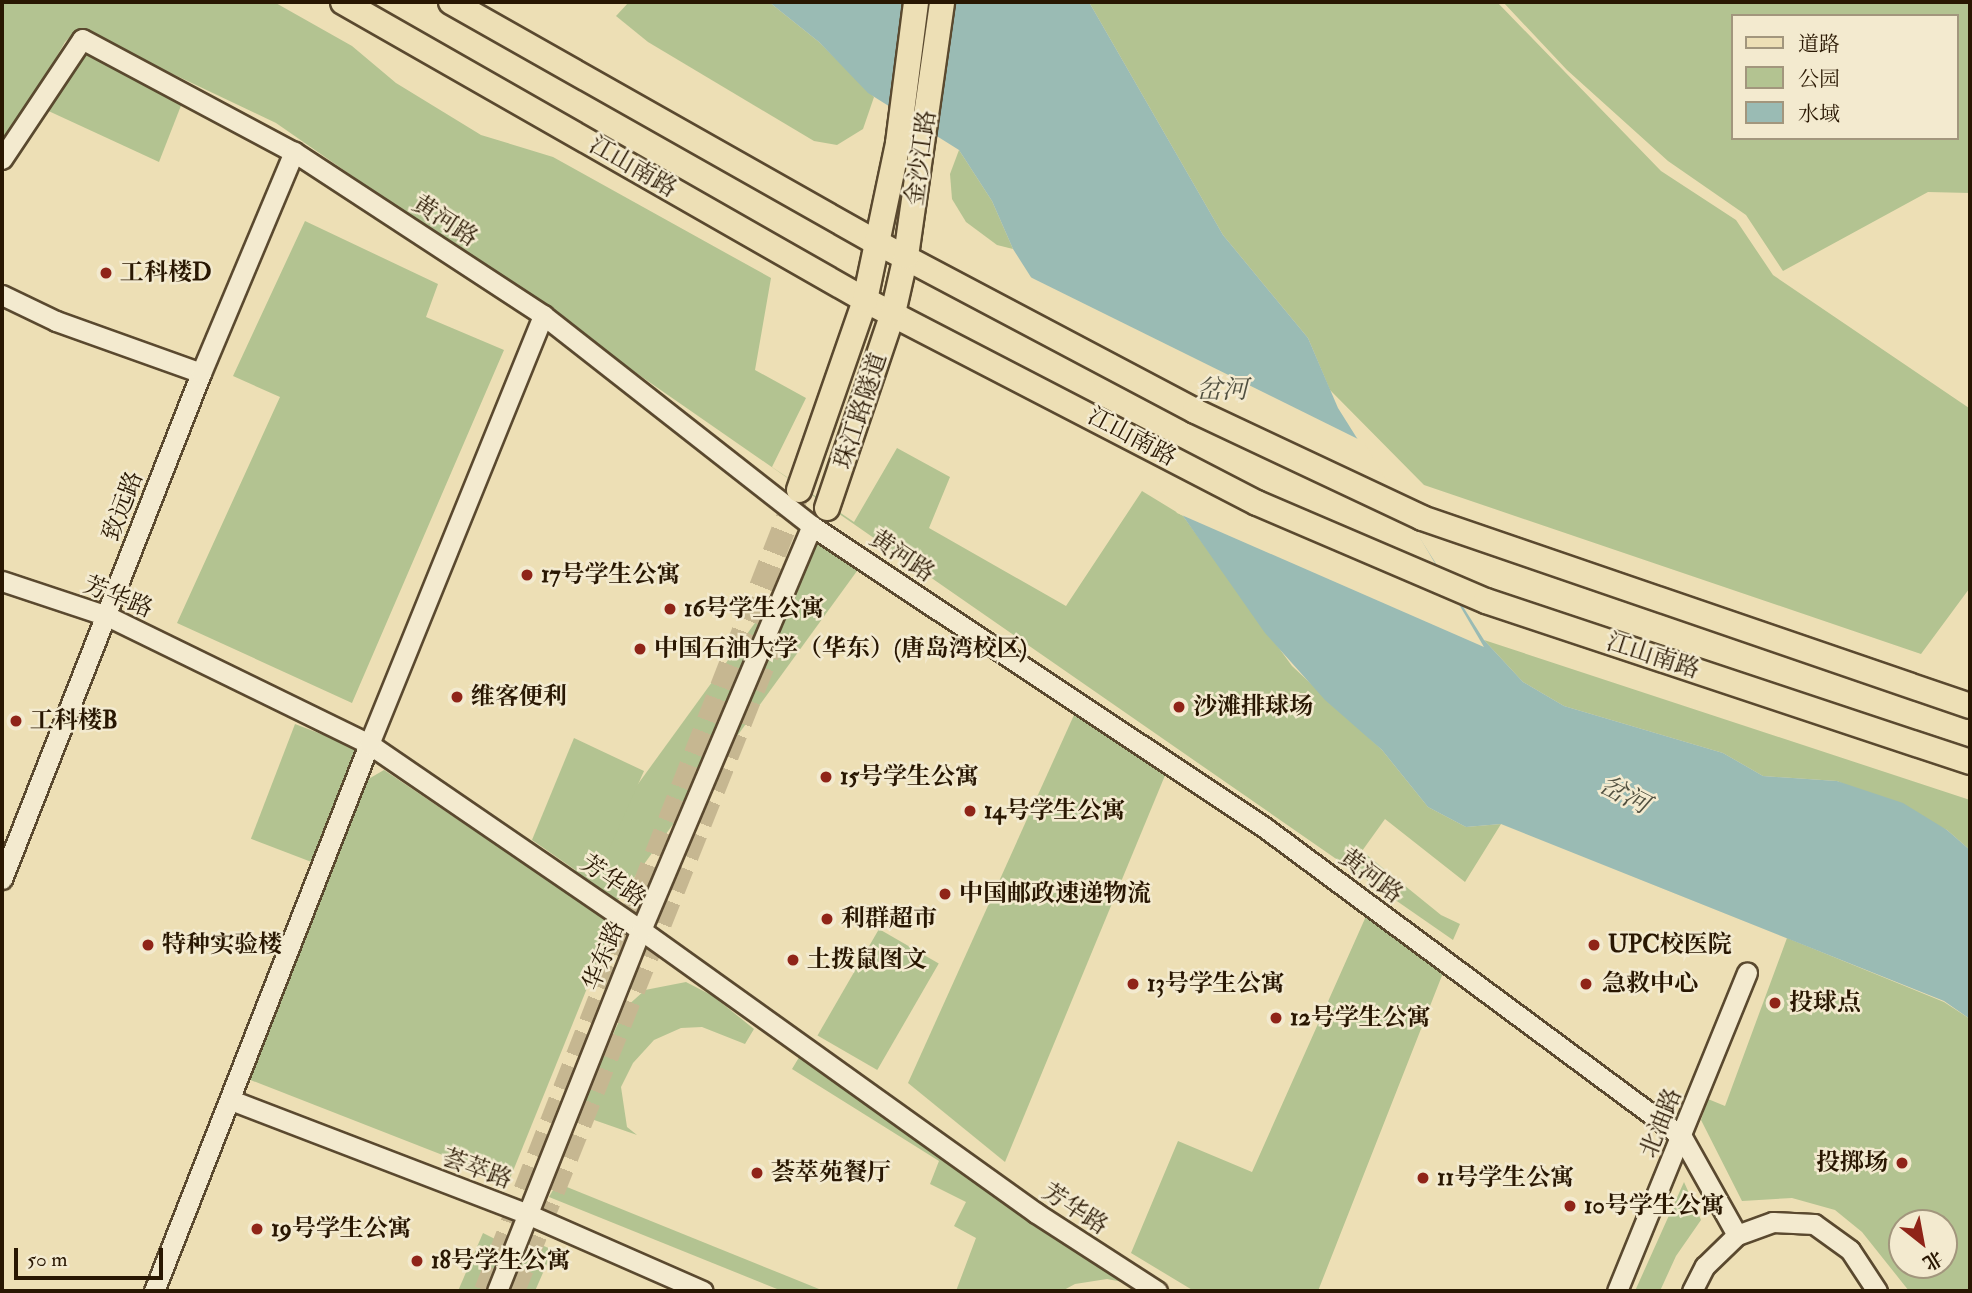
<!DOCTYPE html>
<meta charset="utf-8">
<style>
body{margin:0}
#map{position:relative;width:1972px;height:1293px;overflow:hidden;background:#eddfb5;font-family:"IM FELL Double Pica","Noto Serif SC",serif}
div>[style]{position:absolute}
.green>*{inset:0;background:#b3c391;transform-origin:0 0}
.water>*{inset:0;background:#9abbb4}
.pier>*{inset:0;background:#eddfb5}
.major-tunnel>*{height:24px;margin-top:-12px;transform-origin:0;background:repeating-linear-gradient(90deg,#c6b791 0 24px,transparent 0 36px)}
.roads{filter:drop-shadow(2px 0 #5a492f) drop-shadow(-2px 0 #5a492f) drop-shadow(0 2px #5a492f) drop-shadow(0 -2px #5a492f)}
.minor>*{height:19px;margin:-9.5px;padding:0 9.5px;transform-origin:9.5px;border-radius:9.5px;background:#f3eacf}
.major>*{height:24px;margin:-12px;padding:0 12px;transform-origin:12px;border-radius:12px;background:#eddfb5}
.dots>*{width:19px;height:19px;translate:-50% -50%;box-sizing:border-box;border:4px solid #f3eacf;border-radius:50%}
span{translate:-50% -50%;white-space:nowrap;text-align:center;line-height:1.15;-webkit-text-stroke:5px #f3eacf;paint-order:stroke}
.street-label{font-size:24px;color:#291702}
.poi-label{font-size:24px;color:#291702;font-weight:700}
.left{translate:0 -50%;text-align:left}
.right{translate:-100% -50%;text-align:right}
.water-label{font-size:26px;color:#515040;font-style:italic}
.frame{position:absolute;inset:0;border:4px solid #291702;pointer-events:none}
.legend{position:absolute;left:1731px;top:14px;width:228px;height:126px;box-sizing:border-box;background:#f3eacf;border:2px solid #a2967d;margin:0;padding:9px 12px;list-style:none;font-size:21px;color:#291702}
.legend li{display:flex;align-items:center;gap:14px;height:35px}
.legend b{width:35px;border:2px solid #a2967d}
.north{position:absolute;left:1888px;top:1209px;width:70px;height:70px;box-sizing:border-box;background:#f3eacf;border:2px solid #a2967d;border-radius:50%;rotate:149deg;font-size:19px;font-weight:700;line-height:28px;text-align:center;color:#291702}
.north::after{content:'';display:block;margin:auto;width:24px;height:32px;background:#8f2418;clip-path:polygon(50% 0,100% 100%,50% 72%,0 100%)}
.scale{position:absolute;left:14px;top:1248px;width:149px;height:32px;box-sizing:border-box;border:4px solid #291702;border-top:0;padding-left:9px;font-size:21px;line-height:24px;white-space:nowrap;color:#291702;-webkit-text-stroke:5px #f3eacf;paint-order:stroke}
</style>
<div id="map">
<div class="green">
<div style="clip-path:polygon(2px 2px,274px 2px,352px 46px,396px 83px,481px 135px,553px 157px,771px 278px,755px 370px,806px 398px,772px 467px,854px 522px,897px 448px,950px 477px,929px 528px,1066px 606px,1142px 491px,1183px 516px,1292px 666px,1382px 750px,1428px 807px,1466px 827px,1501px 824px,1465px 882px,1385px 819px,1362px 851px,1441px 915px,1460px 924px,1453px 940px,276px 123px,78px 29px,65px 42px,2px 152px)"></div>
<div style="clip-path:polygon(629px 2px,769px 2px,819px 42px,874px 97px,863px 129px,837px 145px,814px 141px,648px 42px,616px 16px)"></div>
<div style="clip-path:polygon(1089px 2px,1497px 2px,1661px 171px,1736px 220px,1773px 275px,1969px 408px,1969px 589px,1921px 654px,1424px 485px,1330px 390px,1308px 338px,1223px 235px)"></div>
<div style="clip-path:polygon(evenodd,1503px 2px,1970px 2px,1970px 193px,1928px 192px,1783px 271px,1746px 215px,1668px 161px,1567px 70px,1503px 2px,1732px 16px,1956px 16px,1956px 138px,1732px 138px,1732px 16px)"></div>
<div style="clip-path:polygon(83px 47px,182px 103px,159px 162px,42px 108px)"></div>
<div style="clip-path:polygon(959px 150px,992px 201px,1013px 249px,997px 245px,966px 222px,952px 199px,950px 174px)"></div>
<div style="clip-path:polygon(305px 221px,438px 284px,426px 317px,504px 350px,352px 703px,177px 623px,280px 397px,233px 376px)"></div>
<div style="left:816px;top:539px;width:52px;height:419px;rotate:36deg"></div>
<div style="clip-path:polygon(1484px 640px,1970px 800px,1970px 850px,1947px 830px,1837px 781px,1763px 776px,1723px 753px,1564px 706px,1523px 682px)"></div>
<div style="clip-path:polygon(1074px 715px,1166px 773px,1005px 1162px,908px 1083px)"></div>
<div style="left:295px;top:724px;width:67px;height:123px;rotate:21deg"></div>
<div style="clip-path:polygon(574px 738px,644px 771px,594px 883px,532px 840px)"></div>
<div style="clip-path:polygon(384px 770px,613px 924px,509px 1181px,248px 1079px,365px 781px)"></div>
<div style="clip-path:polygon(1367px 914px,1443px 973px,1318px 1291px,1194px 1291px,1131px 1253px,1178px 1141px,1252px 1172px)"></div>
<div style="left:879px;top:929px;width:69px;height:123px;rotate:30deg"></div>
<div style="clip-path:polygon(evenodd,1787px 938px,1944px 1002px,1970px 1019px,1970px 1291px,1909px 1291px,1862px 1232px,1835px 1210px,1792px 1198px,1742px 1201px,1701px 1120px,1708px 1099px,1725px 1106px,1787px 938px,1902px 1223px,1944px 1223px,1944px 1265px,1902px 1265px,1902px 1223px)"></div>
<div style="clip-path:polygon(686px 982px,713px 996px,754px 1029px,745px 1044px,702px 1027px,681px 1028px,654px 1040px,633px 1063px,621px 1087px,627px 1127px,637px 1135px,577px 1114px,625px 1008px,645px 990px)"></div>
<div style="clip-path:polygon(801px 1054px,1128px 1283px,1107px 1279px,1075px 1284px,1062px 1291px,956px 1291px,976px 1238px,954px 1226px,966px 1202px,930px 1184px,939px 1161px,792px 1069px)"></div>
<div style="clip-path:polygon(1684px 1182px,1701px 1220px,1676px 1256px,1660px 1291px,1635px 1291px)"></div>
<div style="clip-path:polygon(557px 1183px,824px 1291px,782px 1291px,549px 1197px)"></div>
<div style="clip-path:polygon(483px 1233px,505px 1244px,485px 1291px,458px 1291px)"></div>
<div style="clip-path:polygon(528px 1239px,553px 1250px,535px 1291px,507px 1291px)"></div>
</div>
<div class="water">
<div style="clip-path:polygon(769px 2px,1089px 2px,1223px 235px,1308px 338px,1338px 408px,1484px 640px,1523px 682px,1564px 706px,1723px 753px,1763px 776px,1837px 781px,1903px 803px,1947px 830px,1970px 850px,1970px 1019px,1944px 1001px,1501px 824px,1466px 827px,1428px 807px,1382px 750px,1325px 700px,1265px 633px,1183px 516px,1013px 249px,992px 201px,959px 150px,868px 93px,819px 42px)"></div>
</div>
<div class="pier">
<div style="clip-path:polygon(1024px 274px,1364px 442px,1484px 647px,1177px 513px)"></div>
</div>
<div class="major-tunnel">
<div style="left:486px;top:1291px;width:860px;rotate:-68.66deg"></div>
<div style="left:513px;top:1291px;width:706px;rotate:-68.23deg"></div>
</div>
<div class="roads">
<div class="minor">
<div style="left:2px;top:159px;width:144px;rotate:-56.3deg"></div>
<div style="left:82px;top:39px;width:240px;rotate:28.1deg"></div>
<div style="left:294px;top:152px;width:298px;rotate:33.2deg"></div>
<div style="left:543px;top:315px;width:342px;rotate:38.1deg"></div>
<div style="left:812px;top:526px;width:543px;rotate:33.66deg"></div>
<div style="left:1264px;top:827px;width:520px;rotate:36.56deg"></div>
<div style="left:1682px;top:1137px;width:112px;rotate:60.7deg"></div>
<div style="left:1737px;top:1235px;width:38px;rotate:-20deg"></div>
<div style="left:1773px;top:1222px;width:41px;rotate:2.8deg"></div>
<div style="left:1814px;top:1224px;width:44px;rotate:35.8deg"></div>
<div style="left:1850px;top:1250px;width:49px;rotate:56.6deg"></div>
<div style="left:2px;top:295px;width:60px;rotate:25.7deg"></div>
<div style="left:56px;top:321px;width:154px;rotate:19.7deg"></div>
<div style="left:2px;top:581px;width:111px;rotate:18.4deg"></div>
<div style="left:107px;top:616px;width:292px;rotate:26deg"></div>
<div style="left:369px;top:744px;width:330px;rotate:34.4deg"></div>
<div style="left:641px;top:930px;width:486px;rotate:35.6deg"></div>
<div style="left:1036px;top:1213px;width:144px;rotate:32.8deg"></div>
<div style="left:2px;top:879px;width:544px;rotate:-68.53deg"></div>
<div style="left:201px;top:373px;width:240px;rotate:-67.2deg"></div>
<div style="left:231px;top:1100px;width:315px;rotate:21deg"></div>
<div style="left:525px;top:1213px;width:194px;rotate:23.7deg"></div>
<div style="left:154px;top:1291px;width:588px;rotate:-68.54deg"></div>
<div style="left:369px;top:744px;width:463px;rotate:-67.9deg"></div>
<div style="left:497px;top:1291px;width:389px;rotate:-68.3deg"></div>
<div style="left:641px;top:930px;width:439px;rotate:-67.1deg"></div>
<div style="left:1617px;top:1291px;width:344px;rotate:-67.8deg"></div>
<div style="left:1692px;top:1291px;width:28px;rotate:-63deg"></div>
<div style="left:1705px;top:1266px;width:45px;rotate:-44.1deg"></div>
</div>
<div class="major">
<div style="left:343px;top:2px;width:601px;rotate:29.72deg"></div>
<div style="left:865px;top:300px;width:441px;rotate:27.4deg"></div>
<div style="left:1257px;top:503px;width:249px;rotate:23.2deg"></div>
<div style="left:1486px;top:601px;width:510px;rotate:18.4deg"></div>
<div style="left:451px;top:2px;width:488px;rotate:29.5deg"></div>
<div style="left:876px;top:242px;width:361px;rotate:27.9deg"></div>
<div style="left:1195px;top:411px;width:251px;rotate:25.2deg"></div>
<div style="left:1422px;top:518px;width:579px;rotate:18.94deg"></div>
<div style="left:799px;top:490px;width:201px;rotate:-70.8deg"></div>
<div style="left:865px;top:300px;width:160px;rotate:-78.1deg"></div>
<div style="left:898px;top:143px;width:142px;rotate:-82.7deg"></div>
<div style="left:827px;top:508px;width:206px;rotate:-71.3deg"></div>
<div style="left:893px;top:313px;width:58px;rotate:-77.2deg"></div>
<div style="left:906px;top:256px;width:257px;rotate:-81.9deg"></div>
</div>
</div>
<div class="dots">
<div style="left:106px;top:273px;background:#8f2418"></div>
<div style="left:527px;top:575px;background:#8f2418"></div>
<div style="left:670px;top:609px;background:#8f2418"></div>
<div style="left:640px;top:649px;background:#8f2418"></div>
<div style="left:457px;top:697px;background:#8f2418"></div>
<div style="left:1179px;top:707px;background:#8f2418"></div>
<div style="left:16px;top:721px;background:#8f2418"></div>
<div style="left:826px;top:777px;background:#8f2418"></div>
<div style="left:970px;top:811px;background:#8f2418"></div>
<div style="left:945px;top:894px;background:#8f2418"></div>
<div style="left:827px;top:919px;background:#8f2418"></div>
<div style="left:148px;top:945px;background:#8f2418"></div>
<div style="left:1594px;top:945px;background:#8f2418"></div>
<div style="left:793px;top:960px;background:#8f2418"></div>
<div style="left:1133px;top:984px;background:#8f2418"></div>
<div style="left:1586px;top:984px;background:#8f2418"></div>
<div style="left:1775px;top:1003px;background:#8f2418"></div>
<div style="left:1276px;top:1018px;background:#8f2418"></div>
<div style="left:1902px;top:1163px;background:#8f2418"></div>
<div style="left:757px;top:1173px;background:#8f2418"></div>
<div style="left:1423px;top:1178px;background:#8f2418"></div>
<div style="left:1570px;top:1206px;background:#8f2418"></div>
<div style="left:257px;top:1229px;background:#8f2418"></div>
<div style="left:417px;top:1261px;background:#8f2418"></div>
</div>
<div class="street-label">
<span style="left:921px;top:158px;rotate:-82deg">金沙江路</span>
<span style="left:633px;top:167px;rotate:30deg">江山南路</span>
<span style="left:445px;top:221px;rotate:33deg">黄河路</span>
<span style="left:861px;top:411px;rotate:-72deg">珠江路隧道</span>
<span style="left:1132px;top:437px;rotate:28deg">江山南路</span>
<span style="left:123px;top:506px;rotate:-69deg">致远路</span>
<span style="left:902px;top:556px;rotate:34deg">黄河路</span>
<span style="left:118px;top:597px;rotate:22deg">芳华路</span>
<span style="left:1653px;top:656px;rotate:18deg">江山南路</span>
<span style="left:1371px;top:876px;rotate:37deg">黄河路</span>
<span style="left:613px;top:881px;rotate:34deg">芳华路</span>
<span style="left:604px;top:956px;rotate:-68deg">华东路</span>
<span style="left:1661px;top:1123px;rotate:-68deg">北油路</span>
<span style="left:477px;top:1169px;rotate:20deg">荟萃路</span>
<span style="left:1075px;top:1209px;rotate:33deg">芳华路</span>
</div>
<div class="poi-label">
<span class="left" style="left:120px;top:273px">工科楼D</span>
<span class="left" style="left:541px;top:575px">17号学生公寓</span>
<span class="left" style="left:684px;top:609px">16号学生公寓</span>
<span class="left" style="left:654px;top:649px">中国石油大学（华东）(唐岛湾校区)</span>
<span class="left" style="left:471px;top:697px">维客便利</span>
<span class="left" style="left:1193px;top:707px">沙滩排球场</span>
<span class="left" style="left:30px;top:721px">工科楼B</span>
<span class="left" style="left:840px;top:777px">15号学生公寓</span>
<span class="left" style="left:984px;top:811px">14号学生公寓</span>
<span class="left" style="left:959px;top:894px">中国邮政速递物流</span>
<span class="left" style="left:841px;top:919px">利群超市</span>
<span class="left" style="left:162px;top:945px">特种实验楼</span>
<span class="left" style="left:1608px;top:945px">UPC校医院</span>
<span class="left" style="left:807px;top:960px">土拨鼠图文</span>
<span class="left" style="left:1147px;top:984px">13号学生公寓</span>
<span class="left" style="left:1602px;top:984px">急救中心</span>
<span class="left" style="left:1789px;top:1003px">投球点</span>
<span class="left" style="left:1290px;top:1018px">12号学生公寓</span>
<span class="right" style="left:1888px;top:1163px">投掷场</span>
<span class="left" style="left:771px;top:1173px">荟萃苑餐厅</span>
<span class="left" style="left:1437px;top:1178px">11号学生公寓</span>
<span class="left" style="left:1584px;top:1206px">10号学生公寓</span>
<span class="left" style="left:271px;top:1229px">19号学生公寓</span>
<span class="left" style="left:431px;top:1261px">18号学生公寓</span>
</div>
<div class="water-label">
<span style="left:1222px;top:391px">岔河</span>
<span style="left:1624px;top:796px;rotate:27deg">岔河</span>
</div>
<div class="frame"></div>
<ul class="legend">
<li><b style="height:9px;background:#eddfb5"></b>道路</li>
<li><b style="height:19px;background:#b3c391"></b>公园</li>
<li><b style="height:19px;background:#9abbb4"></b>水域</li>
</ul>
<div class="north">北</div>
<div class="scale">50 m</div>
</div>
